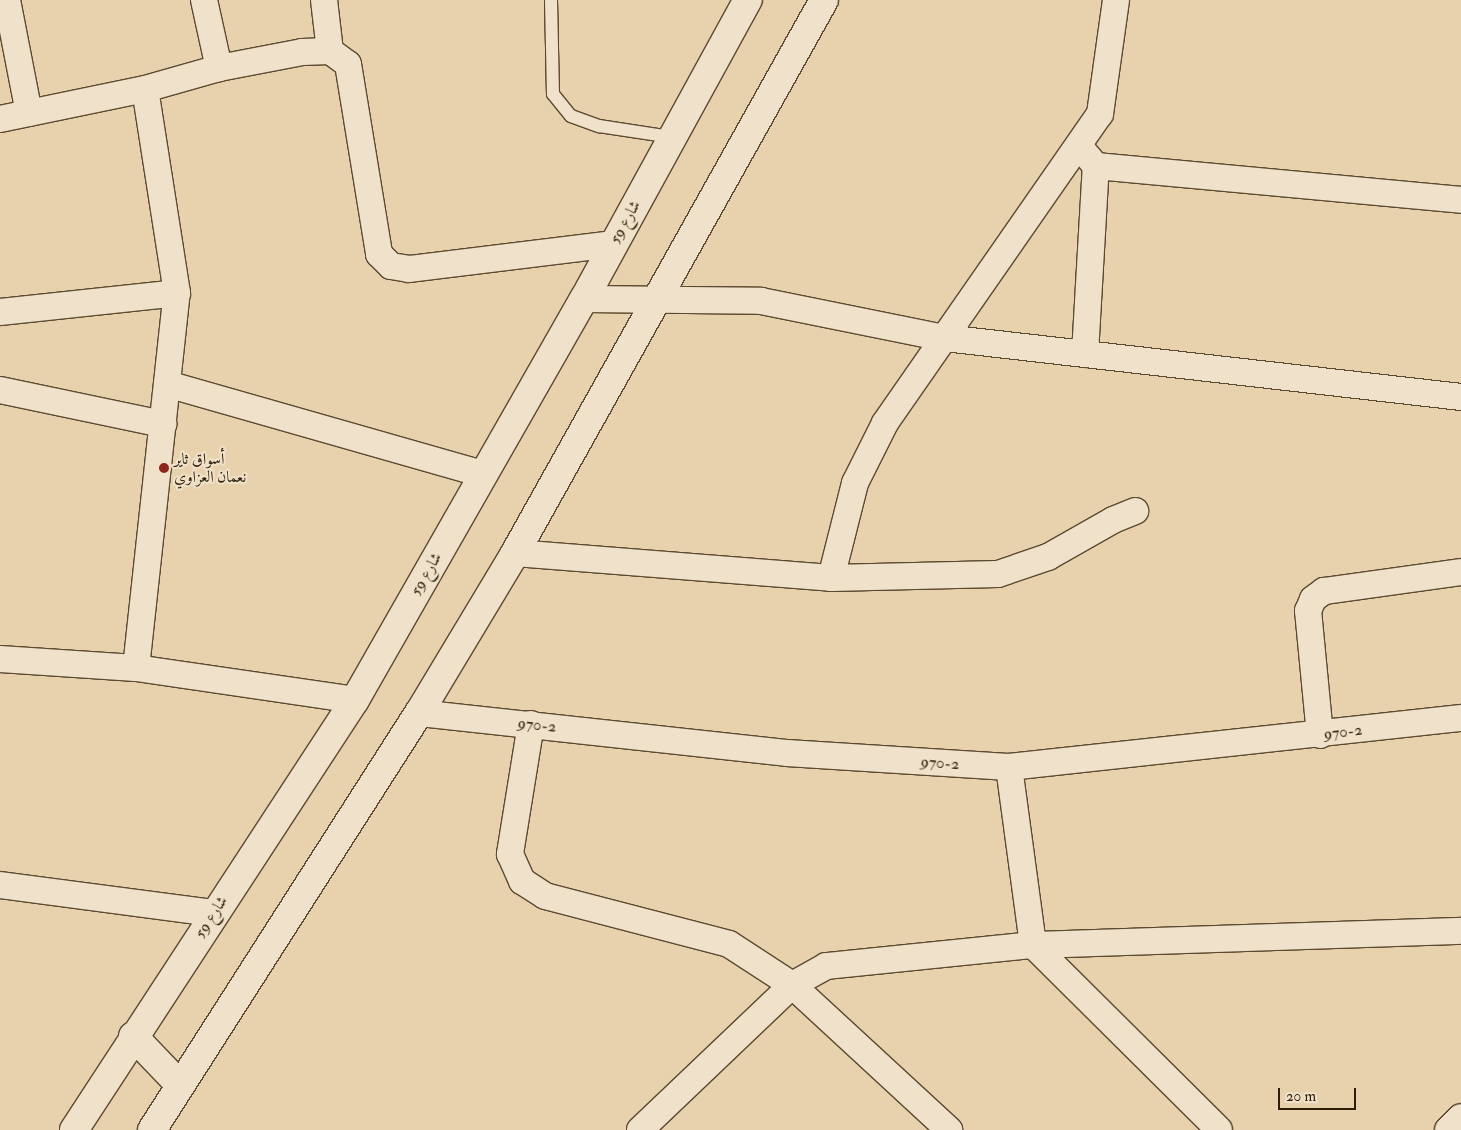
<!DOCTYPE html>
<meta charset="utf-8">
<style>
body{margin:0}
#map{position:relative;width:1461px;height:1130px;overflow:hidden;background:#e8d2ad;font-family:"IM FELL Double Pica",Amiri,serif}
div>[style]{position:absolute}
.roads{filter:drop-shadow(1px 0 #5c4a30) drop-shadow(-1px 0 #5c4a30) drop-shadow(0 1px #5c4a30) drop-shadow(0 -1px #5c4a30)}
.service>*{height:12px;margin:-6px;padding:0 6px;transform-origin:6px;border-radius:6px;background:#f0e2ca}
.minor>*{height:26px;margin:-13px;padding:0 13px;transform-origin:13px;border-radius:13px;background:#f0e2ca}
.tertiary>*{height:28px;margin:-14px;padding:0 14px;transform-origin:14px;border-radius:14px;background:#f0e2ca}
.dots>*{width:14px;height:14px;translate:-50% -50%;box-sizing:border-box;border:2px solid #f0e2ca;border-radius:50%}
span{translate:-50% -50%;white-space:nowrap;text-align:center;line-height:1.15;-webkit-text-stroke:4px #f0e2ca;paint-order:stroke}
.street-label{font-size:16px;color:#2d1d07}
.poi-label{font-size:16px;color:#2d1d07}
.left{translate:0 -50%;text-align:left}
.scale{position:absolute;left:1278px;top:1088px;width:78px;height:22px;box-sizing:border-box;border:2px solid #2d1d07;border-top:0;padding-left:6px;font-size:15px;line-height:18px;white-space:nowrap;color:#2d1d07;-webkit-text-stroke:4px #f0e2ca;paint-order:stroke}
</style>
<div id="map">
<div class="roads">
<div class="service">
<div style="left:551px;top:0;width:94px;rotate:88.8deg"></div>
<div style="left:553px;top:94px;width:28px;rotate:51deg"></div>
<div style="left:571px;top:116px;width:30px;rotate:20deg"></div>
<div style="left:599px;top:126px;width:74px;rotate:8.6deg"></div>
</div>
<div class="minor">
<div style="left:7px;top:0;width:115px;rotate:79deg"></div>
<div style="left:204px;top:0;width:70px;rotate:77.6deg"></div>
<div style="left:324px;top:0;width:51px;rotate:83.3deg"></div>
<div style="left:0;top:119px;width:148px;rotate:-11.7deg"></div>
<div style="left:145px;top:89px;width:77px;rotate:-15.8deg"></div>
<div style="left:219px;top:68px;width:85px;rotate:-10.9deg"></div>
<div style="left:302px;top:52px;width:28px;rotate:-2deg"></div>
<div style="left:330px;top:51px;width:22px;rotate:36deg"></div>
<div style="left:348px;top:64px;width:193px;rotate:80.7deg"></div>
<div style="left:379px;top:254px;width:17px;rotate:45deg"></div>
<div style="left:391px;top:266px;width:18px;rotate:9deg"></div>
<div style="left:409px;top:269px;width:206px;rotate:-7deg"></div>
<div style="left:1079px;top:146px;width:26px;rotate:50deg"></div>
<div style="left:1096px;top:166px;width:367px;rotate:5.3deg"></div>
<div style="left:584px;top:299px;width:177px;rotate:0.6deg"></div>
<div style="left:761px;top:301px;width:188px;rotate:11.4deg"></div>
<div style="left:945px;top:338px;width:519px;rotate:6.52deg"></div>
<div style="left:0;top:312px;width:178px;rotate:-6.1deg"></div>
<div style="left:1085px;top:354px;width:188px;rotate:-86.7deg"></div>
<div style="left:167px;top:384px;width:329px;rotate:15.9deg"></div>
<div style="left:0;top:390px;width:167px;rotate:11.8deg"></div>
<div style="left:515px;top:553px;width:317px;rotate:4.5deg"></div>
<div style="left:831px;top:578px;width:167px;rotate:-1.4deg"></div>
<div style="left:998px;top:574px;width:53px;rotate:-18.8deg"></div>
<div style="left:1048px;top:557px;width:75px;rotate:-29.6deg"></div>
<div style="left:1113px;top:520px;width:24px;rotate:-22deg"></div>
<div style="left:831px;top:578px;width:98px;rotate:-75.8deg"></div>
<div style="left:855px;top:483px;width:67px;rotate:-63.4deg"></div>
<div style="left:885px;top:423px;width:376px;rotate:-55.2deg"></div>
<div style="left:1100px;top:114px;width:115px;rotate:-82deg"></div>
<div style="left:0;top:659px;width:136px;rotate:3.8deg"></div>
<div style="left:136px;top:668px;width:221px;rotate:8.3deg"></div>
<div style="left:136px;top:668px;width:377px;rotate:-83.8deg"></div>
<div style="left:177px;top:293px;width:206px;rotate:-98.9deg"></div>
<div style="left:419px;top:713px;width:370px;rotate:6.2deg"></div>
<div style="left:787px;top:753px;width:222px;rotate:3.6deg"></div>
<div style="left:1009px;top:767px;width:455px;rotate:-6.2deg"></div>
<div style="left:531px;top:724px;width:132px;rotate:99.2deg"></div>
<div style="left:510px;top:854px;width:30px;rotate:66deg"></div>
<div style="left:522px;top:881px;width:27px;rotate:33deg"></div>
<div style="left:545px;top:896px;width:190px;rotate:14.6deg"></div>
<div style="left:729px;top:944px;width:75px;rotate:33.1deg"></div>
<div style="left:792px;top:985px;width:214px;rotate:42.7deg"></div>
<div style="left:1320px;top:735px;width:125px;rotate:-95.5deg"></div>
<div style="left:1308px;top:611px;width:13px;rotate:-67deg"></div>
<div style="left:1313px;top:599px;width:14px;rotate:-36deg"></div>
<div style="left:1324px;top:591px;width:138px;rotate:-7.9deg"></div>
<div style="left:1009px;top:767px;width:180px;rotate:82.3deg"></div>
<div style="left:1033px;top:945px;width:262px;rotate:44.8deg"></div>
<div style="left:0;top:885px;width:215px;rotate:7.5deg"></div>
<div style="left:640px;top:1130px;width:210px;rotate:-43.6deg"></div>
<div style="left:792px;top:985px;width:39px;rotate:-29deg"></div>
<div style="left:826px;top:966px;width:208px;rotate:-5.8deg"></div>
<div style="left:1033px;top:945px;width:428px;rotate:-1.9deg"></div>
<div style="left:1448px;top:1130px;width:18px;rotate:-45deg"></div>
</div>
<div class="tertiary">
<div style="left:133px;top:1036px;width:68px;rotate:46.2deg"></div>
<div style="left:74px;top:1130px;width:514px;rotate:-56.84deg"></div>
<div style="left:355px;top:700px;width:462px;rotate:-60.3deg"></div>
<div style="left:584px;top:299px;width:341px;rotate:-61.3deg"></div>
<div style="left:152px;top:1130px;width:495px;rotate:-57.4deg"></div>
<div style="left:419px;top:713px;width:187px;rotate:-59deg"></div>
<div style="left:515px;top:553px;width:633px;rotate:-60.8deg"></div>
</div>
</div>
<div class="dots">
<div style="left:164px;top:468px;background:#8f2418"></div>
</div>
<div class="street-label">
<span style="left:625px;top:222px;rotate:-61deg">شارع 59</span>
<span style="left:426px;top:574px;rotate:-60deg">شارع 59</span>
<span style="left:537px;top:725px;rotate:6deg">970-2</span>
<span style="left:1343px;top:732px;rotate:-7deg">970-2</span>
<span style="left:940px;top:763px;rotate:4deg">970-2</span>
<span style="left:211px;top:917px;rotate:-57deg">شارع 59</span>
</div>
<div class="poi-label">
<span class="left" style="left:174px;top:468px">أسواق ثاير<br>نعمان العزاوي</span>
</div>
<div class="scale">20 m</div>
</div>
